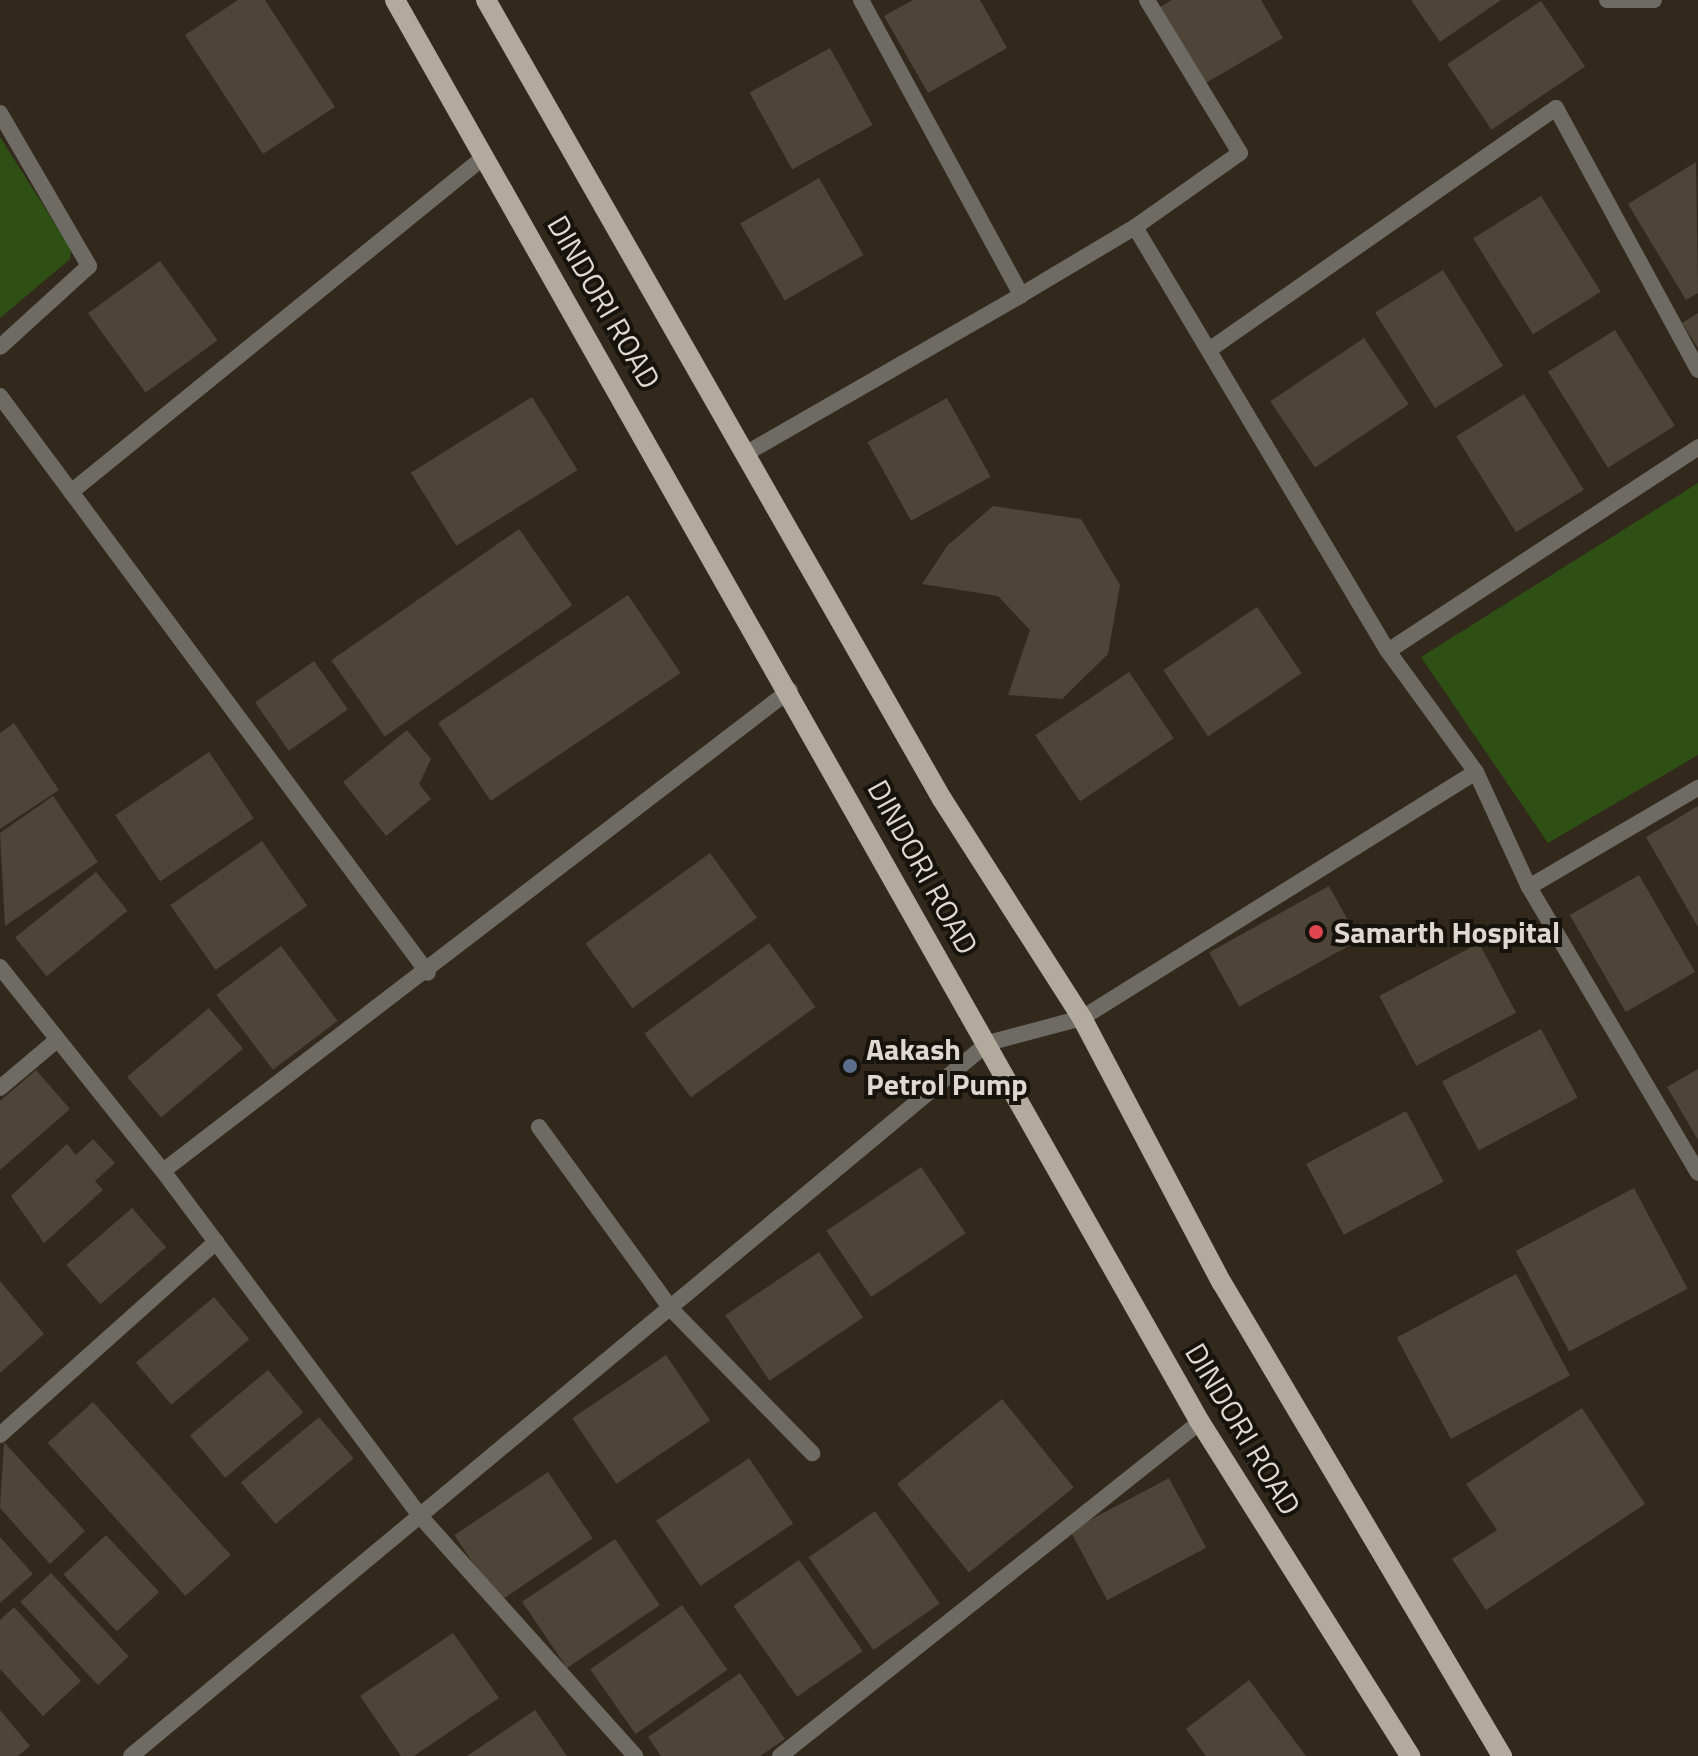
<!DOCTYPE html>
<style>
body{margin:0}
#map{position:relative;width:1698px;height:1756px;overflow:hidden;background:#32291c;font-family:"Titillium Web",sans-serif}
div>[style]{position:absolute}
.green>*{inset:0;background:#2f5015}
.building>*{inset:0;background:#4e4437;transform-origin:0 0}
.street>*{height:16px;margin:-8px;padding:0 8px;transform-origin:8px;border-radius:8px;background:#6e6b64}
.primary>*{height:20px;margin:-10px;padding:0 10px;transform-origin:10px;border-radius:10px;background:#b2ab9d}
.dots>*{width:22px;height:22px;translate:-50% -50%;box-sizing:border-box;border:4px solid #16120c;border-radius:50%}
span{translate:-50% -50%;white-space:nowrap;text-align:center;line-height:1.15;-webkit-text-stroke:8px #16120c;paint-order:stroke}
.street-label{font-size:30px;color:#ded8d0}
.poi-label{font-size:30px;color:#ded8d0;font-weight:700}
.left{translate:0 -50%;text-align:left}
</style>
<div id="map">
<div class="green">
<div style="clip-path:polygon(0 137px,71px 249px,70px 259px,0 318px)"></div>
<div style="clip-path:polygon(1698px 483px,1698px 755px,1548px 843px,1421px 657px)"></div>
</div>
<div class="building">
<div style="clip-path:polygon(238px 0,265px 0,335px 107px,263px 154px,185px 35px)"></div>
<div style="clip-path:polygon(913px 0,980px 0,1007px 48px,928px 93px,884px 16px)"></div>
<div style="clip-path:polygon(1172px 0,1261px 0,1283px 38px,1204px 84px,1160px 7px)"></div>
<div style="clip-path:polygon(1411px 0,1501px 0,1440px 42px)"></div>
<div style="left:1541px;top:1px;width:79px;height:113px;rotate:56deg"></div>
<div style="left:830px;top:48px;width:88px;height:92px;rotate:61deg"></div>
<div style="clip-path:polygon(1696px 162px,1698px 293px,1686px 300px,1628px 204px)"></div>
<div style="left:819px;top:178px;width:89px;height:91px;rotate:60deg"></div>
<div style="left:1541px;top:196px;width:113px;height:80px;rotate:58deg"></div>
<div style="left:160px;top:261px;width:98px;height:89px;rotate:54deg"></div>
<div style="left:1443px;top:270px;width:113px;height:80px;rotate:58deg"></div>
<div style="clip-path:polygon(1698px 313px,1698px 348px,1682px 323px)"></div>
<div style="left:1615px;top:330px;width:113px;height:79px;rotate:58deg"></div>
<div style="left:1364px;top:338px;width:80px;height:113px;rotate:56deg"></div>
<div style="left:1524px;top:394px;width:113px;height:80px;rotate:58deg"></div>
<div style="left:532px;top:397px;width:86px;height:143px;rotate:58deg"></div>
<div style="left:947px;top:398px;width:90px;height:91px;rotate:61deg"></div>
<div style="clip-path:polygon(993px 506px,1081px 519px,1120px 585px,1108px 654px,1062px 699px,1008px 695px,1030px 630px,998px 596px,922px 584px,947px 546px)"></div>
<div style="left:519px;top:529px;width:93px;height:229px;rotate:55deg"></div>
<div style="left:628px;top:595px;width:94px;height:229px;rotate:56deg"></div>
<div style="left:1257px;top:607px;width:80px;height:113px;rotate:56deg"></div>
<div style="left:314px;top:661px;width:59px;height:72px;rotate:55deg"></div>
<div style="left:1129px;top:672px;width:80px;height:113px;rotate:56deg"></div>
<div style="clip-path:polygon(14px 723px,59px 790px,0 829px,0 733px)"></div>
<div style="clip-path:polygon(407px 730px,431px 759px,419px 784px,431px 799px,386px 836px,343px 782px)"></div>
<div style="left:209px;top:752px;width:80px;height:113px;rotate:56deg"></div>
<div style="clip-path:polygon(53px 796px,98px 862px,5px 926px,0 833px)"></div>
<div style="clip-path:polygon(1698px 806px,1698px 927px,1646px 837px)"></div>
<div style="left:262px;top:841px;width:79px;height:112px;rotate:55deg"></div>
<div style="left:710px;top:853px;width:80px;height:154px;rotate:54deg"></div>
<div style="left:96px;top:872px;width:50px;height:104px;rotate:51deg"></div>
<div style="left:1639px;top:875px;width:112px;height:80px;rotate:60deg"></div>
<div style="left:1329px;top:886px;width:62px;height:137px;rotate:61deg"></div>
<div style="left:769px;top:943px;width:79px;height:154px;rotate:54deg"></div>
<div style="left:1479px;top:943px;width:79px;height:113px;rotate:62deg"></div>
<div style="left:281px;top:946px;width:94px;height:81px;rotate:53deg"></div>
<div style="left:209px;top:1008px;width:53px;height:107px;rotate:50deg"></div>
<div style="left:1541px;top:1029px;width:78px;height:112px;rotate:62deg"></div>
<div style="clip-path:polygon(1698px 1069px,1698px 1140px,1667px 1087px)"></div>
<div style="clip-path:polygon(36px 1070px,70px 1109px,0 1170px,0 1101px)"></div>
<div style="left:1406px;top:1111px;width:80px;height:113px;rotate:62deg"></div>
<div style="clip-path:polygon(93px 1139px,115px 1163px,95px 1181px,103px 1190px,44px 1243px,11px 1196px,67px 1144px,76px 1155px)"></div>
<div style="left:921px;top:1167px;width:80px;height:114px;rotate:56deg"></div>
<div style="left:1634px;top:1188px;width:114px;height:134px;rotate:62deg"></div>
<div style="left:132px;top:1208px;width:52px;height:87px;rotate:49deg"></div>
<div style="left:819px;top:1252px;width:79px;height:113px;rotate:56deg"></div>
<div style="left:1516px;top:1274px;width:115px;height:135px;rotate:62deg"></div>
<div style="clip-path:polygon(0 1281px,44px 1334px,0 1373px)"></div>
<div style="left:214px;top:1297px;width:55px;height:102px;rotate:50deg"></div>
<div style="left:666px;top:1355px;width:79px;height:113px;rotate:56deg"></div>
<div style="left:268px;top:1370px;width:55px;height:102px;rotate:50deg"></div>
<div style="left:1002px;top:1399px;width:114px;height:135px;rotate:51deg"></div>
<div style="left:93px;top:1402px;width:206px;height:61px;rotate:48deg"></div>
<div style="clip-path:polygon(1582px 1408px,1645px 1504px,1486px 1610px,1452px 1559px,1497px 1530px,1466px 1484px)"></div>
<div style="left:319px;top:1417px;width:54px;height:102px;rotate:50deg"></div>
<div style="clip-path:polygon(4px 1442px,85px 1531px,50px 1564px,0 1508px)"></div>
<div style="left:749px;top:1458px;width:79px;height:112px;rotate:56deg"></div>
<div style="left:548px;top:1472px;width:80px;height:113px;rotate:56deg"></div>
<div style="left:1169px;top:1478px;width:79px;height:112px;rotate:62deg"></div>
<div style="left:875px;top:1511px;width:113px;height:81px;rotate:55deg"></div>
<div style="left:106px;top:1535px;width:78px;height:58px;rotate:47deg"></div>
<div style="clip-path:polygon(0 1537px,33px 1574px,0 1603px)"></div>
<div style="left:615px;top:1539px;width:80px;height:112px;rotate:56deg"></div>
<div style="left:799px;top:1560px;width:111px;height:80px;rotate:55deg"></div>
<div style="left:51px;top:1573px;width:114px;height:42px;rotate:47deg"></div>
<div style="left:682px;top:1605px;width:79px;height:112px;rotate:55deg"></div>
<div style="clip-path:polygon(14px 1607px,81px 1681px,43px 1716px,0 1669px,0 1620px)"></div>
<div style="clip-path:polygon(453px 1633px,499px 1698px,414px 1756px,401px 1756px,360px 1696px)"></div>
<div style="clip-path:polygon(740px 1673px,785px 1739px,760px 1756px,661px 1756px,648px 1737px)"></div>
<div style="clip-path:polygon(1249px 1680px,1306px 1756px,1206px 1756px,1186px 1729px)"></div>
<div style="clip-path:polygon(0 1710px,30px 1746px,18px 1756px,0 1756px)"></div>
<div style="clip-path:polygon(535px 1710px,567px 1756px,467px 1756px)"></div>
</div>
<div class="street">
<div style="left:861px;top:0;width:336px;rotate:61.5deg"></div>
<div style="left:1021px;top:295px;width:133px;rotate:-30.8deg"></div>
<div style="left:1135px;top:227px;width:494px;rotate:59.2deg"></div>
<div style="left:1388px;top:651px;width:150px;rotate:54deg"></div>
<div style="left:1476px;top:772px;width:127px;rotate:65.3deg"></div>
<div style="left:1529px;top:887px;width:332px;rotate:59.4deg"></div>
<div style="left:1607px;top:0;width:47px"></div>
<div style="left:0;top:113px;width:177px;rotate:59.8deg"></div>
<div style="left:89px;top:266px;width:120px;rotate:137.7deg"></div>
<div style="left:1135px;top:227px;width:128px;rotate:-35.2deg"></div>
<div style="left:1240px;top:153px;width:179px;rotate:-121.3deg"></div>
<div style="left:1209px;top:350px;width:423px;rotate:-34.9deg"></div>
<div style="left:1556px;top:108px;width:298px;rotate:61.5deg"></div>
<div style="left:0;top:396px;width:718px;rotate:53.43deg"></div>
<div style="left:745px;top:454px;width:319px;rotate:-29.9deg"></div>
<div style="left:71px;top:492px;width:532px;rotate:-39.05deg"></div>
<div style="left:1388px;top:651px;width:371px;rotate:-33.3deg"></div>
<div style="left:1529px;top:887px;width:196px;rotate:-30.4deg"></div>
<div style="left:0;top:967px;width:261px;rotate:51.4deg"></div>
<div style="left:163px;top:1171px;width:429px;rotate:53.3deg"></div>
<div style="left:419px;top:1515px;width:324px;rotate:48.1deg"></div>
<div style="left:0;top:1088px;width:75px;rotate:-40.1deg"></div>
<div style="left:539px;top:1127px;width:225px;rotate:54deg"></div>
<div style="left:671px;top:1309px;width:202px;rotate:45.6deg"></div>
<div style="left:163px;top:1171px;width:790px;rotate:-37.49deg"></div>
<div style="left:0;top:1435px;width:290px;rotate:-41.8deg"></div>
<div style="left:131px;top:1756px;width:1115px;rotate:-39.76deg"></div>
<div style="left:988px;top:1043px;width:97px;rotate:-14.9deg"></div>
<div style="left:1082px;top:1018px;width:464px;rotate:-32deg"></div>
<div style="left:780px;top:1756px;width:537px;rotate:-38.49deg"></div>
</div>
<div class="primary">
<div style="left:395px;top:0;width:1634px;rotate:60.49deg"></div>
<div style="left:1200px;top:1422px;width:395px;rotate:57.8deg"></div>
<div style="left:486px;top:0;width:920px;rotate:60.29deg"></div>
<div style="left:942px;top:799px;width:260px;rotate:57.4deg"></div>
<div style="left:1082px;top:1018px;width:300px;rotate:62.2deg"></div>
<div style="left:1222px;top:1283px;width:550px;rotate:59.38deg"></div>
</div>
<div class="dots">
<div style="left:1316px;top:932px;background:#e0444e"></div>
<div style="left:850px;top:1066px;background:#5c6f8a"></div>
</div>
<div class="street-label">
<span style="left:604px;top:302px;rotate:60deg">DINDORI ROAD</span>
<span style="left:923px;top:867px;rotate:61deg">DINDORI ROAD</span>
<span style="left:1243px;top:1429px;rotate:59deg">DINDORI ROAD</span>
</div>
<div class="poi-label">
<span class="left" style="left:1334px;top:932px">Samarth Hospital</span>
<span class="left" style="left:866px;top:1066px">Aakash<br>Petrol Pump</span>
</div>
</div>
